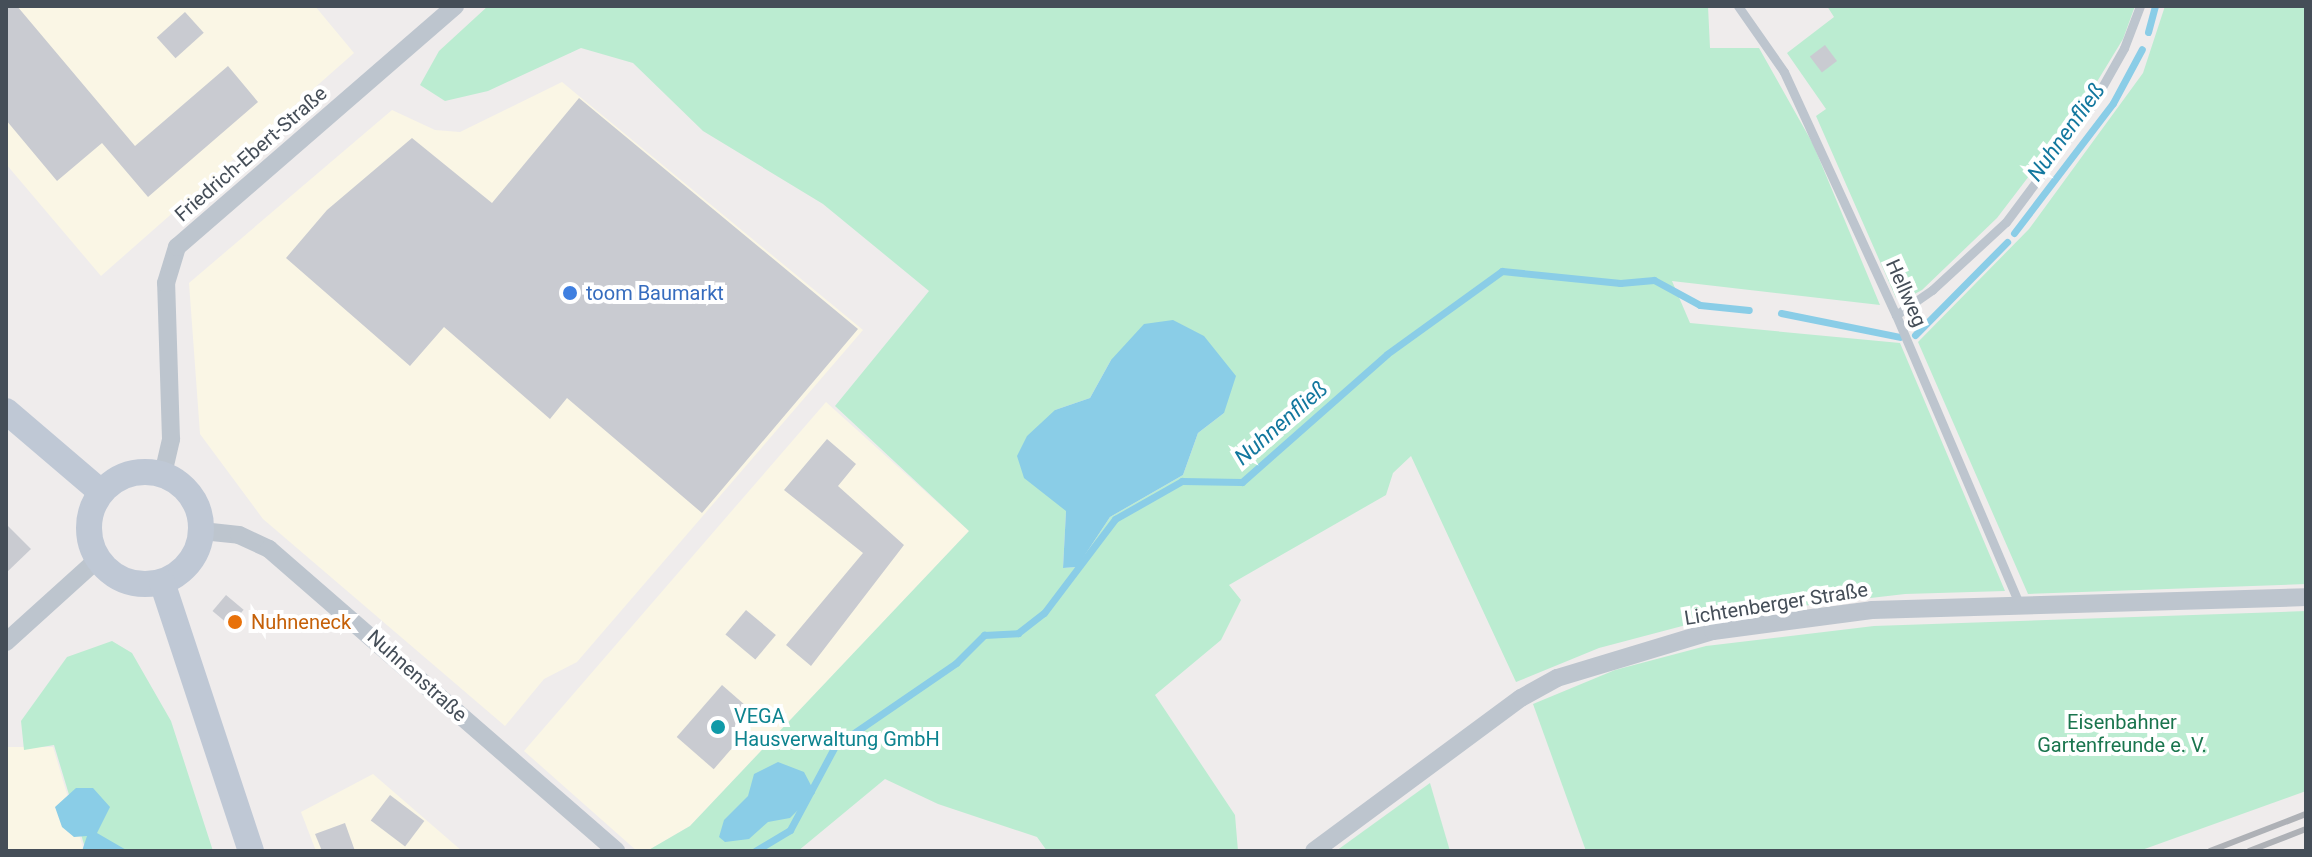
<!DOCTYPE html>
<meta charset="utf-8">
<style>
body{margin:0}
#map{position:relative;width:2312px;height:857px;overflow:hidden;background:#efecec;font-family:Roboto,sans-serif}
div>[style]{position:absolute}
.commercial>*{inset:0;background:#faf6e5}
.green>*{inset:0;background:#bbecd1}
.water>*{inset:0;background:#8acde7}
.stream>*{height:7px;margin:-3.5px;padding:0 3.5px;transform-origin:3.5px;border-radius:3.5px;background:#8acde7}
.building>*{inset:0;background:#c9cbd1;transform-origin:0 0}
.lane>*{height:9px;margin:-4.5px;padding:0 4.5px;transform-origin:4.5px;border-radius:4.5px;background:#bdc5ce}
.street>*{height:18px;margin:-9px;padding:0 9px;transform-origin:9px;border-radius:9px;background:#bdc5ce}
.secondary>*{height:26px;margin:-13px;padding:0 13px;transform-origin:13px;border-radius:13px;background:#bfc8d5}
.secondary>.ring{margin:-13px;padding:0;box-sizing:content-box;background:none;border:26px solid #bfc8d5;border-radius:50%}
.rail>*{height:6px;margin:-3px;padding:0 3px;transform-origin:3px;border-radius:3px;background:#aeb1b6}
.dots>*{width:22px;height:22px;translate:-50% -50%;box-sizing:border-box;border:4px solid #fff;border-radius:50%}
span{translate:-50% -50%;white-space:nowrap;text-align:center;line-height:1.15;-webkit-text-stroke:8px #fff;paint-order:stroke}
.street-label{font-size:20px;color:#454e58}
.shop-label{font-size:20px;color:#366cbe}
.left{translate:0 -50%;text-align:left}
.food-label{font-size:20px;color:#c56008}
.culture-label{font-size:20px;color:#0d838f}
.park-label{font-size:20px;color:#1a754e}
.water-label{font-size:22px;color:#12779e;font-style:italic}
.frame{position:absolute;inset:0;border:8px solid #454e58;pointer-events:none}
</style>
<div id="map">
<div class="commercial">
<div style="clip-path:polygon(6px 6px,315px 6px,354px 53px,101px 276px,6px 164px)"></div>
<div style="clip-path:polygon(562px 82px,863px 330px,577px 662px,544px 679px,505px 726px,263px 519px,200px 434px,189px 283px,392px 110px,435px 130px,460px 132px)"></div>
<div style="clip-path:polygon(826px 402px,969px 531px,690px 826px,647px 851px,637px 851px,524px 751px)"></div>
<div style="clip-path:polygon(6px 747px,53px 747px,84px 851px,6px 851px)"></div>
<div style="clip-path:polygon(373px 774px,462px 851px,316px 851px,301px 812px)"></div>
</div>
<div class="green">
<div style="clip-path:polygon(evenodd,488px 6px,1708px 6px,1710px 48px,1759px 48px,1813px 144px,1880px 305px,1672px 281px,1690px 323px,1900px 343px,2005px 591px,1905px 594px,1724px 615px,1599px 648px,1516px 682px,1411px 456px,1393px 473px,1386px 495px,1229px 585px,1241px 600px,1221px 640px,1155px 695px,1235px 815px,1238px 851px,1047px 851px,1037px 837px,938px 804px,885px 779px,798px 851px,647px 851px,690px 826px,969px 531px,835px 406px,929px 291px,823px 204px,703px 131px,633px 63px,581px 48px,488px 91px,445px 101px,420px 85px,439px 51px,488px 6px,1111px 360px,1224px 413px,1198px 433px,1183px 475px,1110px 517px,1077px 567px,1063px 568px,1066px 511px,1055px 410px,1090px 398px,1111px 360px)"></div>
<div style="clip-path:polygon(1827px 6px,2135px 6px,2123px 39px,2081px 108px,1997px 218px,1922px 290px,1905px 299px,1896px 298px,1816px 116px,1826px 109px,1787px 53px,1834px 17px)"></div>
<div style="clip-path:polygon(2165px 6px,2306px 6px,2306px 584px,2028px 594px,1918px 342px,2029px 229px,2143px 73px)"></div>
<div style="clip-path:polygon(2306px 611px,2306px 791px,2139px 851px,1586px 851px,1533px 704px,1615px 670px,1706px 646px,1874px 626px)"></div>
<div style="clip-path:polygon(112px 641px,132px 653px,171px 721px,213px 851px,86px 851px,54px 745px,24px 750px,21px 721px,67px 657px)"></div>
<div style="clip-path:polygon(1430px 783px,1450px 851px,1336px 851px)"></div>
</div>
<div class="water">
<div style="clip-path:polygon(1173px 320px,1204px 336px,1236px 376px,1224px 413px,1198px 433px,1183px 475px,1110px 517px,1077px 567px,1063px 568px,1066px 511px,1024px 478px,1017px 456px,1027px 436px,1055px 410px,1090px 398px,1111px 360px,1144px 324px)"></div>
<div style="clip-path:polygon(778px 762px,804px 772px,815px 793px,790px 818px,768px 822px,749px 839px,725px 842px,719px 837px,724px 820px,748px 796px,754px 774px)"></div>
<div style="clip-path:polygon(76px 788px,93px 788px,110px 807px,97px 833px,128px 851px,82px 851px,87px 836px,74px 837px,62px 827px,55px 807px)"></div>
</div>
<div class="stream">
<div style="left:2148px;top:32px;width:27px;rotate:-75deg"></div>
<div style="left:2014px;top:233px;width:163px;rotate:-52.7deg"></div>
<div style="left:2113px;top:103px;width:61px;rotate:-61.8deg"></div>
<div style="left:1781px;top:313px;width:121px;rotate:11.4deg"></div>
<div style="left:1915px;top:335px;width:131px;rotate:-45.3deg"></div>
<div style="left:755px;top:851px;width:41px;rotate:-31deg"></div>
<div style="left:790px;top:830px;width:95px;rotate:-61.8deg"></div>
<div style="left:835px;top:746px;width:147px;rotate:-34.4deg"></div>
<div style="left:956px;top:663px;width:40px;rotate:-45deg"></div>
<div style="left:984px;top:635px;width:34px;rotate:-3deg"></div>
<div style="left:1018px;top:633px;width:33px;rotate:-38deg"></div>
<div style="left:1044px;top:613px;width:118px;rotate:-52.9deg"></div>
<div style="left:1115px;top:519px;width:77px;rotate:-29.6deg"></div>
<div style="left:1182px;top:481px;width:60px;rotate:1deg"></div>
<div style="left:1242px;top:482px;width:193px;rotate:-41.4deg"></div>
<div style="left:1387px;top:354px;width:142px;rotate:-35.8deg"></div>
<div style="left:1502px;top:271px;width:119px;rotate:5.8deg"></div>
<div style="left:1620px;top:283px;width:34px;rotate:-5deg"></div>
<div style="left:1654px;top:280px;width:52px;rotate:28.5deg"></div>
<div style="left:1700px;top:305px;width:49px;rotate:5.8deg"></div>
</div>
<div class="building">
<div style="clip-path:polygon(6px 6px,17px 6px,135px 146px,228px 66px,258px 102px,148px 197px,102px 143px,57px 181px,6px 120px)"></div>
<div style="left:185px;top:12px;width:28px;height:38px;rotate:48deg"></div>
<div style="left:1825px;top:45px;width:20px;height:19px;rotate:53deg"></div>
<div style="clip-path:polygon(579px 98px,858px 329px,702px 513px,567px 398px,550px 419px,444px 327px,410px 366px,286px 258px,327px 210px,412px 138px,492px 203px)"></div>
<div style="clip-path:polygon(827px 439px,856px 464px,838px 486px,904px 545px,811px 666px,786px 645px,863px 553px,784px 490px)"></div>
<div style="clip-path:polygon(6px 524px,31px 549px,6px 573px)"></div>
<div style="left:226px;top:595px;width:23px;height:21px;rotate:40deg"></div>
<div style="left:746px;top:610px;width:39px;height:32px;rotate:40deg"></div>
<div style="left:722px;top:685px;width:49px;height:69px;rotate:41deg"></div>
<div style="left:390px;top:795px;width:43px;height:32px;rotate:37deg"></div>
<div style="clip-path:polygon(345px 823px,355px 851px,322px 851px,315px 834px)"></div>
</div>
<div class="lane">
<div style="left:1738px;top:6px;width:80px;rotate:55.1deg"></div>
<div style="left:1784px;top:72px;width:268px;rotate:65.3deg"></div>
<div style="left:1896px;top:315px;width:316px;rotate:66.9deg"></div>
<div style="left:1896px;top:315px;width:44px;rotate:-34.8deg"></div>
<div style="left:1932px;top:290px;width:100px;rotate:-42.6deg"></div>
<div style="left:2006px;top:222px;width:137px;rotate:-53.3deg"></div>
<div style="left:2088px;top:112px;width:73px;rotate:-60.6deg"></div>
<div style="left:2124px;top:48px;width:45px;rotate:-69.1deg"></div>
</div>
<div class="street">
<div style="left:163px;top:474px;width:36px;rotate:-77deg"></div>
<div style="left:171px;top:439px;width:156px;rotate:-91.8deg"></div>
<div style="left:166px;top:283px;width:38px;rotate:-73deg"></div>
<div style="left:177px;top:247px;width:368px;rotate:-40.9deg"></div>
<div style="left:202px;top:531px;width:37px;rotate:6deg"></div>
<div style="left:239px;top:535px;width:33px;rotate:25deg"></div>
<div style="left:269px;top:549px;width:460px;rotate:41deg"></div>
<div style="left:6px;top:642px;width:124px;rotate:-42.1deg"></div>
<div style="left:1314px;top:851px;width:257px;rotate:-36.5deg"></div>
<div style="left:1521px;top:698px;width:41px;rotate:-29.1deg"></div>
<div style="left:1557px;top:678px;width:163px;rotate:-16.8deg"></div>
<div style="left:1713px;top:631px;width:160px;rotate:-7.5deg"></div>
<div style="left:1872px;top:610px;width:434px;rotate:-1.7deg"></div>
</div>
<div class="secondary">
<div style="left:6px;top:411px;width:125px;rotate:40.5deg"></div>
<div class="ring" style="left:89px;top:472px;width:86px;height:86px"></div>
<div style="left:162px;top:582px;width:283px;rotate:71.7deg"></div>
</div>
<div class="rail">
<div style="left:2210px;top:851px;width:103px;rotate:-21.1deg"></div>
<div style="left:2249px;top:851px;width:61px;rotate:-21.1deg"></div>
</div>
<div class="dots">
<div style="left:570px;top:293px;background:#3f7fe0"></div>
<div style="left:235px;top:622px;background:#e8710a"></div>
<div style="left:718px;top:727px;background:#0f9aa8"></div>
</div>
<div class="street-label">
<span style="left:251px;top:154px;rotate:-41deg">Friedrich-Ebert-Straße</span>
<span style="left:1906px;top:293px;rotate:66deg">Hellweg</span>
<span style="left:1776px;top:604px;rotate:-9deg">Lichtenberger Straße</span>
<span style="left:417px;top:676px;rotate:42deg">Nuhnenstraße</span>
</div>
<div class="shop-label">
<span class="left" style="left:586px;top:293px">toom Baumarkt</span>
</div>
<div class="food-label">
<span class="left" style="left:251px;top:622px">Nuhneneck</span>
</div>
<div class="culture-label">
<span class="left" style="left:734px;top:728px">VEGA<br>Hausverwaltung GmbH</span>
</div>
<div class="park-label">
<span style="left:2122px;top:734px">Eisenbahner<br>Gartenfreunde e. V.</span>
</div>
<div class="water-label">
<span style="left:2066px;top:132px;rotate:-54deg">Nuhnenfließ</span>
<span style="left:1281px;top:423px;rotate:-41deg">Nuhnenfließ</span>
</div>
<div class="frame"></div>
</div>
